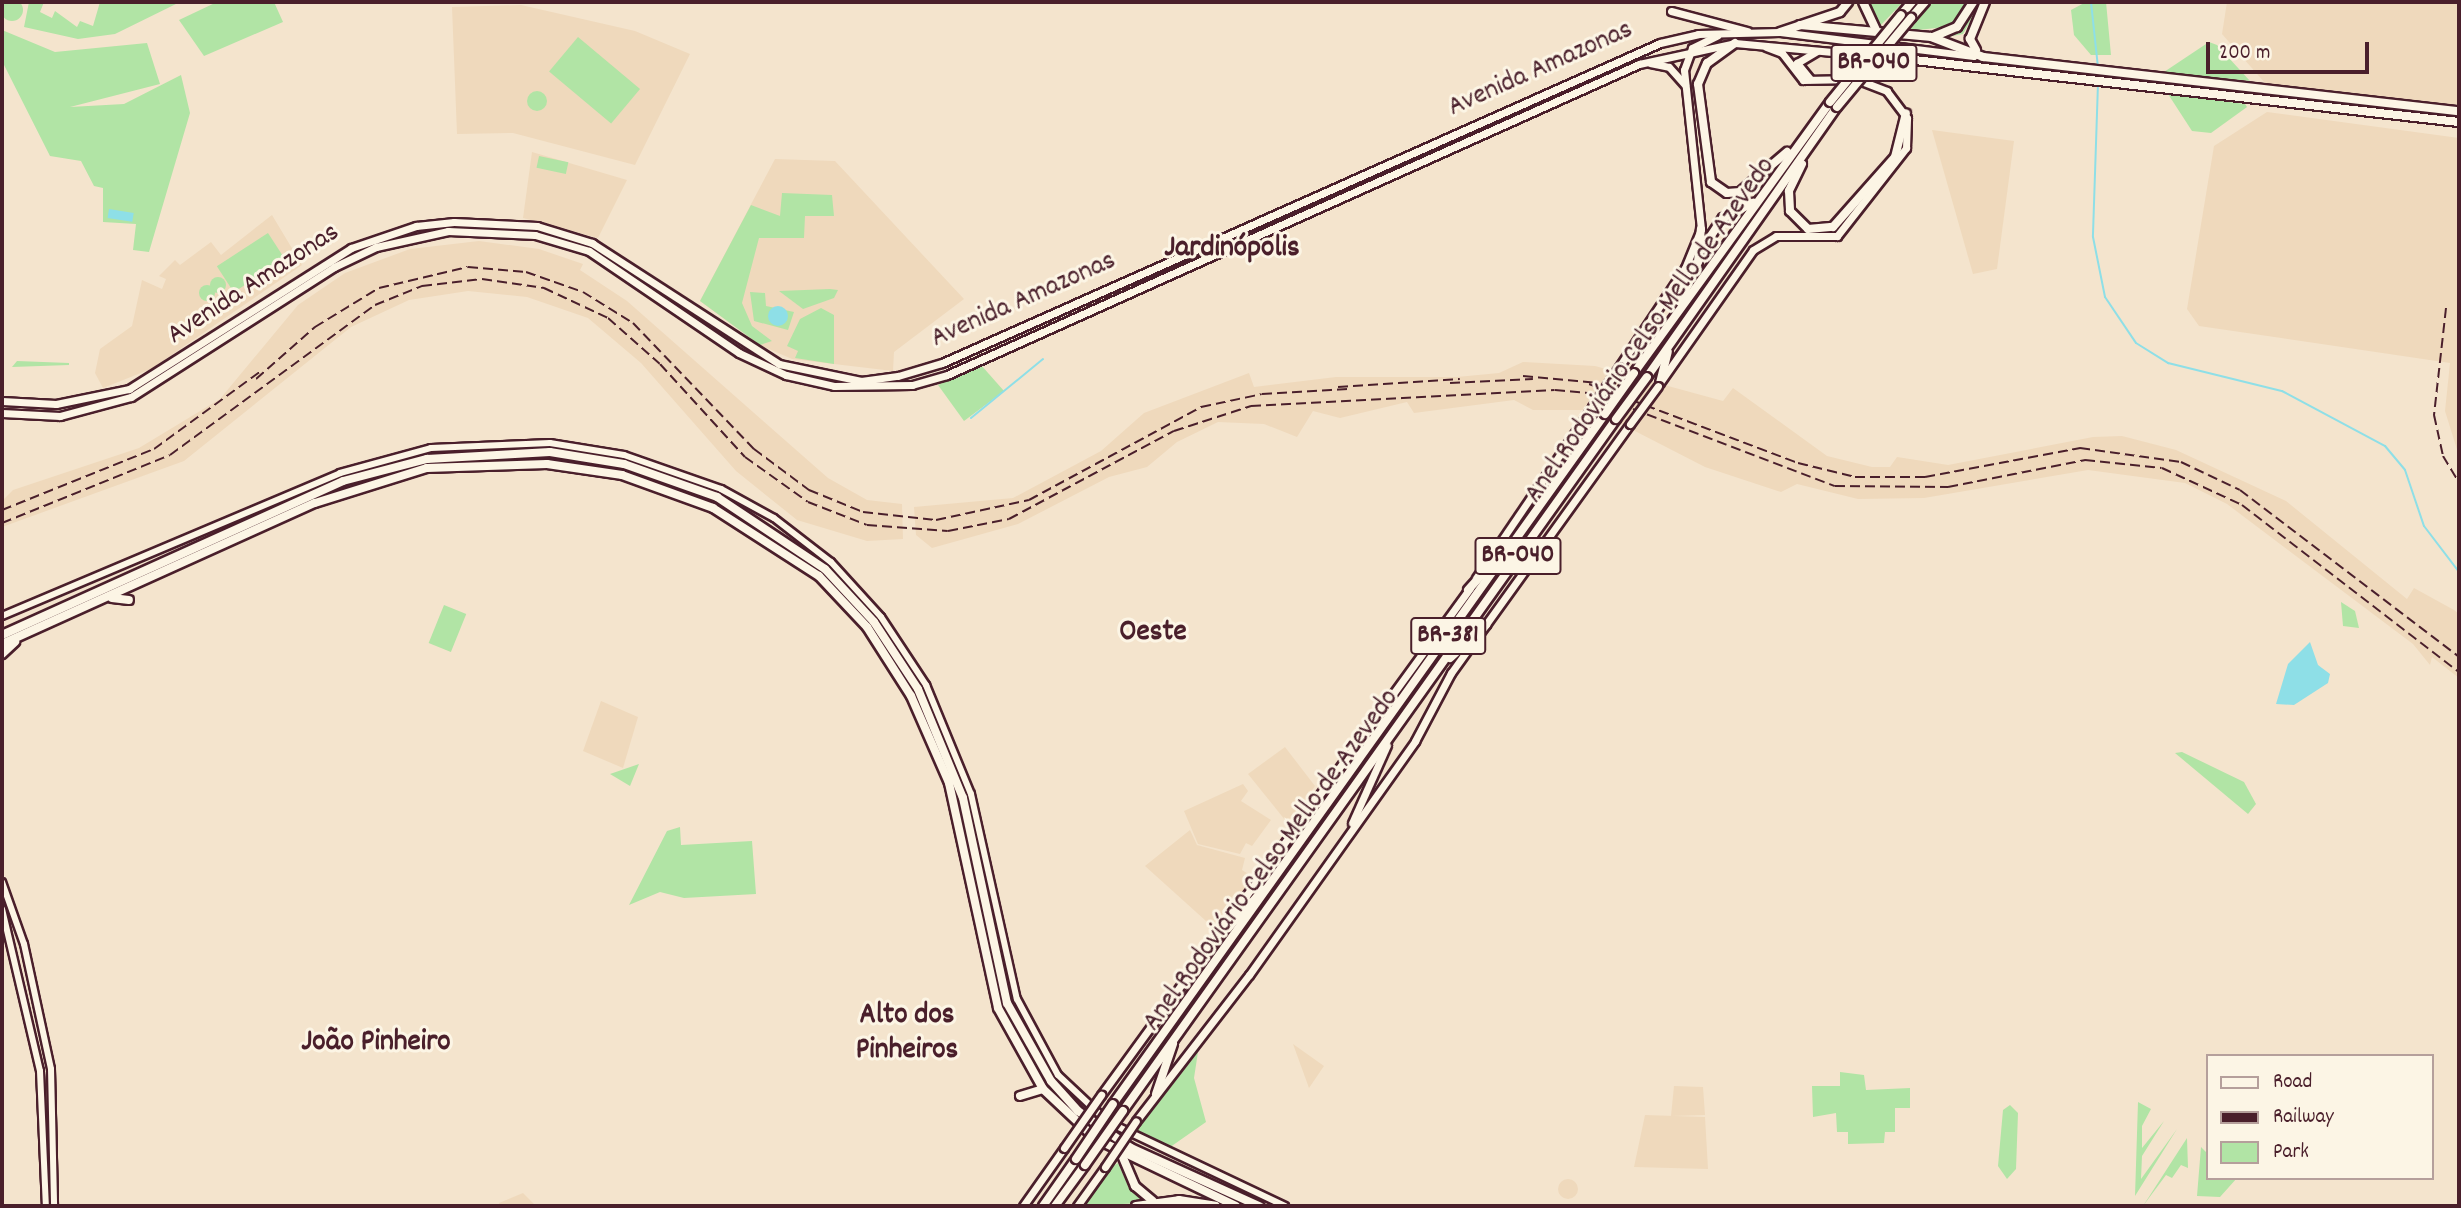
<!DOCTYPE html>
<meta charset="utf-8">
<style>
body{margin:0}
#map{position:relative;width:2461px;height:1208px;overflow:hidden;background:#f4e4cd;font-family:Dekko,sans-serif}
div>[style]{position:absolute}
.built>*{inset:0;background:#efd9bc}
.round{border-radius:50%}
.green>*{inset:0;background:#b1e4a5;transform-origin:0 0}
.water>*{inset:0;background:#8edfe7;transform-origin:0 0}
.stream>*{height:2px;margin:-1px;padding:0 1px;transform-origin:1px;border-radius:1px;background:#8edfe7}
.roads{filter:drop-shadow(2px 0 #4a1f2b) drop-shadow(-2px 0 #4a1f2b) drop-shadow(0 2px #4a1f2b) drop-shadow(0 -2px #4a1f2b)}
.secondary>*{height:6px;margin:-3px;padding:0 3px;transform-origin:3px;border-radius:3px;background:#fcf5e5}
.primary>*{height:7px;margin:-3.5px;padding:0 3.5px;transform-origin:3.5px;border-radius:3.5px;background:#fcf5e5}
.trunk>*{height:8px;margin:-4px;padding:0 4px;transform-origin:4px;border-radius:4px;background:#fcf5e5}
.motorway>*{height:8px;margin:-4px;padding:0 4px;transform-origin:4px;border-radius:4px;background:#fcf5e5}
.rail>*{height:2px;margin-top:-1px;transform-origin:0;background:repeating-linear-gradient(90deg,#4a1f2b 0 10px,transparent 0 15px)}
.bridges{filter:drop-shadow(2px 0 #4a1f2b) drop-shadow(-2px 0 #4a1f2b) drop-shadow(0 2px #4a1f2b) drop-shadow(0 -2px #4a1f2b)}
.primary-bridge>*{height:7px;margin:-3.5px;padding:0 3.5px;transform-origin:3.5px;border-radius:3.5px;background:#fcf5e5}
.motorway-bridge>*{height:8px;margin:-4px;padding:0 4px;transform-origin:4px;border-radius:4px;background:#fcf5e5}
span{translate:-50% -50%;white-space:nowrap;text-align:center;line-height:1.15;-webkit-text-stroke:6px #fcf5e5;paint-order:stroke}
.shield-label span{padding:2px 5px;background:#fcf5e5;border:2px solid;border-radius:5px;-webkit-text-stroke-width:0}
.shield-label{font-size:26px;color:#4a1f2b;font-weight:700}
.street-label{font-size:28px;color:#4a1f2b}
.neighbourhood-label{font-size:30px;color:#4a1f2b;font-weight:700}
.frame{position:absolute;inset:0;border:4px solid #4a1f2b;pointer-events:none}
.legend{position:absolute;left:2206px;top:1054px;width:228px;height:126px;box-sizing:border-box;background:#fcf5e5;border:2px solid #b59f9b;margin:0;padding:9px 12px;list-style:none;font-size:21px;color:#4a1f2b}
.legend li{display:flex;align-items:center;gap:14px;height:35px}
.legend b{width:35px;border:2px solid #b59f9b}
.scale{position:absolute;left:2206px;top:42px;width:163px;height:32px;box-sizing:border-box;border:4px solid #4a1f2b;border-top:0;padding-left:9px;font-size:21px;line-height:24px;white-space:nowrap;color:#4a1f2b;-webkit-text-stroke:5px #fcf5e5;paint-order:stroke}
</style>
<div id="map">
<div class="built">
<div style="clip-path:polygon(2227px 2px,2459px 2px,2459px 105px,2265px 83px,2222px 34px)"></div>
<div style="clip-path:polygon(521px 5px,635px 31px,690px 54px,635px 165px,513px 133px,457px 134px,452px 7px)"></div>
<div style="clip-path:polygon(2267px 112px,2459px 138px,2459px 456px,2445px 411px,2450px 363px,2199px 326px,2187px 309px,2214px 146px)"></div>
<div style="clip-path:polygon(1932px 130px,2014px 141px,1997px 269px,1973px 274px)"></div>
<div style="clip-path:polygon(532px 152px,627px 180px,598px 238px,523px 218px)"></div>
<div style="clip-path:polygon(775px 159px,835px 161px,964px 299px,894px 352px,893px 371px,792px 359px,760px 345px,700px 301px)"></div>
<div style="clip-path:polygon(272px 215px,302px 265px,151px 369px,103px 388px,95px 373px,100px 349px,132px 326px,142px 280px,162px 289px,166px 279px,159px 276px,175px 260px,180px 265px,211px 242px,221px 255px)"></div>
<div style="clip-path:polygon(479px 241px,539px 249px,583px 264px,580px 270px,627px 301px,828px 478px,867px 500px,902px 504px,903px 539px,867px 541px,797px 520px,736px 471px,641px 363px,588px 318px,527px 297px,468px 291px,409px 300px,351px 327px,184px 461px,2px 527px,2px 501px,13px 490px,139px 448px,220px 399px,298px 305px,345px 273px,410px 249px)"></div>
<div style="clip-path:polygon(1523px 362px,1595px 366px,1723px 401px,1733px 388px,1827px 456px,1872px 467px,1890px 467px,1897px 457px,1948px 465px,2093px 437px,2122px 436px,2176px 450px,2286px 501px,2407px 599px,2414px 588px,2454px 610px,2459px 614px,2459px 678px,2432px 657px,2430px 665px,2413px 644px,2227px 504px,2185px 483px,2088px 470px,1924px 498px,1858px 499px,1797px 484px,1781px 492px,1705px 467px,1594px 410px,1533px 410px,1514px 400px,1414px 413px,1407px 402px,1340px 418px,1313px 411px,1297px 437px,1264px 424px,1218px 422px,1177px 442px,1147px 467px,1109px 477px,1018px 524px,932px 548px,916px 535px,914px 507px,1013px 498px,1101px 451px,1144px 413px,1249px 373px,1254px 387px,1336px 377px,1457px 377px,1499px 373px)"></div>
<div style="clip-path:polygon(601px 701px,638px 717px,623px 768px,583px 751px)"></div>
<div style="clip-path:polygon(1285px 747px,1315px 786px,1289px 825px,1248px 774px)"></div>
<div style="clip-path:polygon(1243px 784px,1248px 791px,1241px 801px,1271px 820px,1252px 846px,1246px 843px,1240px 854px,1198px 844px,1184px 811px)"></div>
<div style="clip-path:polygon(1190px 830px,1197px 845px,1245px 858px,1242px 870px,1253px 877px,1216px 930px,1145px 866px)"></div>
<div style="clip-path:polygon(1293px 1044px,1324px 1066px,1309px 1088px)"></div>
<div style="clip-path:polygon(1674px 1086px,1703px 1087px,1705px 1115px,1671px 1116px)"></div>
<div style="clip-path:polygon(1645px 1115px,1705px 1117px,1708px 1169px,1634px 1167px)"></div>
<div class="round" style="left:1558px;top:1179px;width:20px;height:20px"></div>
<div style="clip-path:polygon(523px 1193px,536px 1206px,500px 1206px,499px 1203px)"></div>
</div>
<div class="green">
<div class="round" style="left:1px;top:-1px;width:22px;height:22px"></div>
<div style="clip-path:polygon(29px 2px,44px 2px,40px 12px,52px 18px,55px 11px,77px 27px,80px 21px,93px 26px,100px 2px,180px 2px,115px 34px,78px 39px,24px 27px)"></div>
<div style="clip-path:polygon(217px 2px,274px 2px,283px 22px,204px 56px,179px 20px)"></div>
<div style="clip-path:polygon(1868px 2px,1903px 2px,1881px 25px)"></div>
<div style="clip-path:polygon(1931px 2px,1969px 2px,1954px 26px,1909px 31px)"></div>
<div style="clip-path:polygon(1976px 2px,1981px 2px,1963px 34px,1947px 37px,1971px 17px)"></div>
<div style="clip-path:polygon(2086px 2px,2106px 2px,2111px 55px,2091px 55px,2074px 35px,2071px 10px)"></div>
<div style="clip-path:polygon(2px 30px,55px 52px,147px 43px,160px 84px,70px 107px,124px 104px,181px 75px,190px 113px,149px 252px,133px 250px,136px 224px,103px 222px,103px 188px,94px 186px,81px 161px,50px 156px,2px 61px)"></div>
<div style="left:578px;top:37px;width:81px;height:45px;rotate:40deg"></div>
<div style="clip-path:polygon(2209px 42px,2217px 45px,2250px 81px,2164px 72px)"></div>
<div class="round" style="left:527px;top:91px;width:20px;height:20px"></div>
<div style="clip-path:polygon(2168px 94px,2245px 104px,2247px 107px,2211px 133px,2192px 131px)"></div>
<div style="left:539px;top:156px;width:30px;height:12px;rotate:12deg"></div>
<div style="clip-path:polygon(782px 193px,832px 195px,834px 216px,805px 216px,804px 238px,759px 238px,742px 303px,752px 326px,772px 341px,760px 345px,700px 301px,751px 205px,780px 216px)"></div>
<div style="left:268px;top:233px;width:31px;height:61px;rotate:57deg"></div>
<div class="round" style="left:210px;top:277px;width:16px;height:16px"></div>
<div class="round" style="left:199px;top:285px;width:16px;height:16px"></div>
<div style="clip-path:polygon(830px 289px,838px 290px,834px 298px,803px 309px,779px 291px)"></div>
<div style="clip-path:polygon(750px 292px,765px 293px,766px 306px,794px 312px,788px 330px,754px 321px)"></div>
<div style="clip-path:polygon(821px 308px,834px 315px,834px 364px,795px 358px,798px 351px,787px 346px,800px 319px)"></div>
<div style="clip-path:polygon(17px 361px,69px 363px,69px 365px,12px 367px)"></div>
<div style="clip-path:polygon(981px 365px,1004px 391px,964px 421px,938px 385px)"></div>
<div style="clip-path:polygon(2341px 602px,2355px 611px,2359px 628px,2343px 626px)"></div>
<div style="left:444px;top:605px;width:24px;height:41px;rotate:22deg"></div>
<div style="clip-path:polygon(2182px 752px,2244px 782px,2256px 804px,2248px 814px,2175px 753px)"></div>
<div style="clip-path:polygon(639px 764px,630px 786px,610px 774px)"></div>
<div style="clip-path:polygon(680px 827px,681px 845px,752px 841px,756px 894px,684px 898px,660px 892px,629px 905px,667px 831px)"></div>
<div style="clip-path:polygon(1198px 1052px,1194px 1078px,1206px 1122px,1166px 1150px,1135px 1133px)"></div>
<div style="clip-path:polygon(1840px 1072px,1864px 1075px,1866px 1090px,1910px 1088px,1910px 1108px,1895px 1108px,1895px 1132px,1885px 1132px,1884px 1143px,1848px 1144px,1848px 1132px,1837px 1132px,1836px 1113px,1813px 1117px,1812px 1086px,1840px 1086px)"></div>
<div style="clip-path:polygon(2138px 1102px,2151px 1109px,2142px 1126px,2142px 1148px,2164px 1121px,2142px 1156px,2141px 1179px,2177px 1129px,2135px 1196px)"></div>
<div style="clip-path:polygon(2010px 1105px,2018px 1113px,2016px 1169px,2007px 1179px,1998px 1166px,2003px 1110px)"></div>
<div style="clip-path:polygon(2187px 1138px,2188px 1168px,2181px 1165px,2172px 1178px,2166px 1175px,2143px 1206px)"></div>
<div style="clip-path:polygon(2201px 1147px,2207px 1153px,2207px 1178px,2237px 1178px,2220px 1197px,2197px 1196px)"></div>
<div style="clip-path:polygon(1118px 1163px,1129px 1188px,1145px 1203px,1076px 1206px,1100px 1174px)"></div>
</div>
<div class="water">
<div style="left:109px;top:209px;width:25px;height:9px;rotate:9deg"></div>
<div class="round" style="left:768px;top:306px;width:20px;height:20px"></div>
<div style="clip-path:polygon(2310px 642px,2318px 665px,2330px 674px,2328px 683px,2294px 705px,2276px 704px,2288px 664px)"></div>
</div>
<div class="stream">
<div style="left:2091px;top:2px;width:65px;rotate:83.9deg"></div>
<div style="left:2098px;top:83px;width:154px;rotate:91.9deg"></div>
<div style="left:2093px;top:237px;width:61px;rotate:78.7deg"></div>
<div style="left:2105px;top:297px;width:55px;rotate:56deg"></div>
<div style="left:2136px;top:343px;width:38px;rotate:32deg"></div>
<div style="left:2168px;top:363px;width:117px;rotate:13.8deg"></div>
<div style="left:2282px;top:391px;width:117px;rotate:28.1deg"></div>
<div style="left:2385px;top:446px;width:31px;rotate:50deg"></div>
<div style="left:2405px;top:470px;width:59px;rotate:71.3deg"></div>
<div style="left:2424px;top:526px;width:58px;rotate:52.7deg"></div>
<div style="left:971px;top:418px;width:93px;rotate:-39.3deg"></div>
</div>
<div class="roads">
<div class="secondary">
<div style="left:2px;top:616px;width:367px;rotate:-22.9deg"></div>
<div style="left:340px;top:473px;width:94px;rotate:-15.4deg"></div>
<div style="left:431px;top:448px;width:119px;rotate:-2.4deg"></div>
<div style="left:550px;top:443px;width:75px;rotate:9.2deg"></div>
<div style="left:624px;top:455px;width:103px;rotate:19.3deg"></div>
<div style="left:721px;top:489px;width:60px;rotate:28.7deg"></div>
<div style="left:774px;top:518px;width:72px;rotate:37.7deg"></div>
<div style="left:831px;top:562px;width:74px;rotate:47.7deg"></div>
<div style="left:881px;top:617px;width:82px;rotate:56.5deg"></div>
<div style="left:926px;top:685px;width:118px;rotate:67.6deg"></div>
<div style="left:971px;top:794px;width:210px;rotate:77.4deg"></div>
<div style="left:1017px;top:999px;width:86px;rotate:61.7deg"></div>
<div style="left:1058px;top:1075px;width:69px;rotate:43.2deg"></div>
<div style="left:1108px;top:1122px;width:196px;rotate:25.4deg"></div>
<div style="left:2px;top:882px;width:66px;rotate:70.5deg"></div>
<div style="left:24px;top:944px;width:128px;rotate:77.8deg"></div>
<div style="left:51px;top:1069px;width:137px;rotate:88.7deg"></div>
<div style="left:2px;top:909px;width:166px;rotate:76.8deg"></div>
<div style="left:40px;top:1071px;width:135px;rotate:87.5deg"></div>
</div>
<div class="primary">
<div style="left:1671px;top:11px;width:79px;rotate:14.7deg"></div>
<div style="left:1650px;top:63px;width:19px;rotate:12deg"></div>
<div style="left:1669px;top:67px;width:24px;rotate:48deg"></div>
<div style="left:1810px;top:79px;width:21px;rotate:-129deg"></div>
<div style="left:1797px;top:63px;width:23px;rotate:-31deg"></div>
<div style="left:1619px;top:367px;width:119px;rotate:-56.3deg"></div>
<div style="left:1685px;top:268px;width:42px;rotate:-67.7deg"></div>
<div style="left:1701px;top:229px;width:160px;rotate:-96.1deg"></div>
<div style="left:1684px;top:70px;width:23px;rotate:-70deg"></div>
<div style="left:1692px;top:48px;width:28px;rotate:-26deg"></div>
<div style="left:1661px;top:381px;width:160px;rotate:-54.9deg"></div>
<div style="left:1753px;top:250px;width:27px;rotate:-31deg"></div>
<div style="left:1776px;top:236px;width:61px"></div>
<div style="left:1837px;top:236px;width:112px;rotate:-51.9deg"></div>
<div style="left:1906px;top:148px;width:30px;rotate:-88deg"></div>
<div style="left:1907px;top:118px;width:34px;rotate:-127deg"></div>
<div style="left:1887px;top:91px;width:34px;rotate:-159deg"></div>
<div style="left:1855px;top:79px;width:52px;rotate:178.9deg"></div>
<div style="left:1803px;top:80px;width:34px;rotate:-128deg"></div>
<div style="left:1782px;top:53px;width:17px;rotate:-159deg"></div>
<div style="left:2px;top:401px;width:54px;rotate:3.2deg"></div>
<div style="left:56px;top:404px;width:75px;rotate:-11.6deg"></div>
<div style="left:129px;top:389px;width:263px;rotate:-32.4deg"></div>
<div style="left:351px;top:248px;width:69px;rotate:-18.7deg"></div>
<div style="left:416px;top:226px;width:38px;rotate:-6deg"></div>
<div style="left:454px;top:222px;width:83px;rotate:2.8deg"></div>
<div style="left:537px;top:226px;width:58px;rotate:17.2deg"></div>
<div style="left:592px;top:243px;width:223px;rotate:32.9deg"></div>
<div style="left:779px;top:364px;width:84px;rotate:11.7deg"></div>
<div style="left:861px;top:381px;width:37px;rotate:-8deg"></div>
<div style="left:898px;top:376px;width:46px;rotate:-16.5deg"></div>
<div style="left:942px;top:363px;width:786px;rotate:-24.02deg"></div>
<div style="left:1660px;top:43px;width:39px;rotate:-13deg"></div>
<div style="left:1698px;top:34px;width:82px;rotate:-1.4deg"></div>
<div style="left:1780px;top:32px;width:195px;rotate:7.1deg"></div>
<div style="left:2px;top:413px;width:58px;rotate:3deg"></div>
<div style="left:60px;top:416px;width:73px;rotate:-15deg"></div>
<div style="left:131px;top:397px;width:241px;rotate:-32.6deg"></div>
<div style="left:334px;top:267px;width:47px;rotate:-25.5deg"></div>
<div style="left:376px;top:247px;width:74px;rotate:-12.5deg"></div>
<div style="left:448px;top:231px;width:87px;rotate:2.6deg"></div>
<div style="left:535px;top:235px;width:56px;rotate:16.5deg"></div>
<div style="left:589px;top:251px;width:181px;rotate:34.2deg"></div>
<div style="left:739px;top:353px;width:52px;rotate:25.1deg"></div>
<div style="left:786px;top:375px;width:49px;rotate:12.9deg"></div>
<div style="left:834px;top:386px;width:78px;rotate:-0.7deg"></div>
<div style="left:912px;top:385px;width:36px;rotate:-16deg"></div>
<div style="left:947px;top:375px;width:759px;rotate:-24.2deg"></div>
<div style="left:1639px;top:64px;width:98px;rotate:-12.3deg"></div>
<div style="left:1735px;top:43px;width:163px;rotate:5.3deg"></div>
<div style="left:1476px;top:578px;width:207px;rotate:-55.8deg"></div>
<div style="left:1352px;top:823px;width:85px;rotate:-65.8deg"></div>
<div style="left:1228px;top:928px;width:52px;rotate:-48.9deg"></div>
<div style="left:1101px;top:1095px;width:627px;rotate:-53.95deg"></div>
<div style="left:1136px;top:1121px;width:185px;rotate:-52.3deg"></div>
<div style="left:1249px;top:975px;width:287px;rotate:-54.6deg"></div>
<div style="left:1415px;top:741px;width:77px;rotate:-62.1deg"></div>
<div style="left:1451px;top:673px;width:307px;rotate:-54.3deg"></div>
<div style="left:1023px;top:1206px;width:71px;rotate:-54.7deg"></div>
<div style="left:1077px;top:1206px;width:48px;rotate:-54.3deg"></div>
</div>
<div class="trunk">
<div style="left:112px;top:598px;width:17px;rotate:7deg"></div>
<div style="left:2px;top:635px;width:374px;rotate:-24.3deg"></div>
<div style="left:343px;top:481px;width:87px;rotate:-14.7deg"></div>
<div style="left:427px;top:459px;width:123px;rotate:-3.3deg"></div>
<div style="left:550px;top:452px;width:75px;rotate:9.2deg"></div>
<div style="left:624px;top:464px;width:99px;rotate:19.5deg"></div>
<div style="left:717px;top:497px;width:130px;rotate:33.7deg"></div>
<div style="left:825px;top:569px;width:72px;rotate:47.2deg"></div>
<div style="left:874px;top:622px;width:80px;rotate:56.7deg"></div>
<div style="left:918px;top:689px;width:118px;rotate:67.6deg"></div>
<div style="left:963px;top:798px;width:210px;rotate:77.9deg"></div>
<div style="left:1007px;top:1003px;width:90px;rotate:60.6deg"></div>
<div style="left:1051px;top:1081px;width:40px;rotate:48deg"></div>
<div style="left:1078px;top:1111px;width:65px;rotate:34.9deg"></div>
<div style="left:1131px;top:1148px;width:141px;rotate:24.4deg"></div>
<div style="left:2px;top:644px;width:343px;rotate:-24.3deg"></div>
<div style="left:315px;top:503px;width:117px;rotate:-17.4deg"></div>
<div style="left:427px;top:468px;width:120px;rotate:-1.9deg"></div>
<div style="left:547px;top:464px;width:76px;rotate:8.3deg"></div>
<div style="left:622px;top:475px;width:97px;rotate:19.9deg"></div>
<div style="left:713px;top:508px;width:126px;rotate:32.7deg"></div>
<div style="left:819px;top:576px;width:70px;rotate:46.7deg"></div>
<div style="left:867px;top:627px;width:82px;rotate:57.5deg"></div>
<div style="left:911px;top:696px;width:95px;rotate:66.4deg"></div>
<div style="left:949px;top:783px;width:230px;rotate:77.7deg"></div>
<div style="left:998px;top:1008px;width:93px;rotate:60.9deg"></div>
<div style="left:1043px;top:1089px;width:73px;rotate:43.3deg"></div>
<div style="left:1096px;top:1139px;width:155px;rotate:25.6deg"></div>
<div style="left:2px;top:654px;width:18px;rotate:-43deg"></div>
<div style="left:1020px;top:1096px;width:24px;rotate:-17deg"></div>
<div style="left:1121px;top:1153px;width:36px;rotate:67deg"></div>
<div style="left:1135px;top:1186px;width:23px;rotate:40deg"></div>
<div style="left:1136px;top:1206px;width:43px;rotate:-7.9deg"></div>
<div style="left:1179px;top:1200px;width:37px;rotate:9deg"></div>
</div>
<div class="motorway">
<div style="left:1863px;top:2px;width:33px;rotate:65deg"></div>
<div style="left:1901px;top:15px;width:17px;rotate:-50deg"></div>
<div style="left:1911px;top:18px;width:21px;rotate:-49deg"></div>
<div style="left:1800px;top:25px;width:132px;rotate:5.2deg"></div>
<div style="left:1931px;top:37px;width:56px;rotate:21deg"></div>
<div style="left:1983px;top:57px;width:479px;rotate:6.5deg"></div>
<div style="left:1780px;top:32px;width:63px;rotate:-18.4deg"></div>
<div style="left:1840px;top:12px;width:13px;rotate:-51deg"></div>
<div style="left:1933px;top:37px;width:26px;rotate:-23deg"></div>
<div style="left:1957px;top:27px;width:30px;rotate:-57deg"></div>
<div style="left:1735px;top:43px;width:34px;rotate:144deg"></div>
<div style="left:1707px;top:63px;width:23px;rotate:113deg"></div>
<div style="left:1698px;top:84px;width:99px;rotate:82.4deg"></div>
<div style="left:1711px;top:182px;width:19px;rotate:35deg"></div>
<div style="left:1727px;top:193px;width:13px;rotate:-4deg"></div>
<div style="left:1740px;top:192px;width:62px;rotate:-40.4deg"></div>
<div style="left:1976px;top:50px;width:13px;rotate:-119deg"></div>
<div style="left:1970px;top:39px;width:40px;rotate:-68deg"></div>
<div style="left:1897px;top:58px;width:566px;rotate:6.5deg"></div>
<div style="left:1802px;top:164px;width:30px;rotate:116deg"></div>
<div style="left:1789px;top:191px;width:20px;rotate:87deg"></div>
<div style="left:1790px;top:211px;width:25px;rotate:45deg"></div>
<div style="left:1808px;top:229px;width:25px;rotate:-5deg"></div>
<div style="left:1833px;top:227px;width:94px;rotate:-48.5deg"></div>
<div style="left:1895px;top:157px;width:45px;rotate:-76deg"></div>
<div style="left:1702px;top:249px;width:37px;rotate:-56deg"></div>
<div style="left:1723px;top:218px;width:34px;rotate:-27deg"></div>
<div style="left:1680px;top:302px;width:44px;rotate:-65.8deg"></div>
<div style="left:1698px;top:262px;width:33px;rotate:-85deg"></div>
<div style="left:1634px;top:373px;width:334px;rotate:-54.1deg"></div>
<div style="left:1647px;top:377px;width:330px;rotate:-54.9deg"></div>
<div style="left:1660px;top:383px;width:32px;rotate:-76deg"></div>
<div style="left:1468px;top:590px;width:54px;rotate:-48deg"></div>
<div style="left:1450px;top:658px;width:49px;rotate:-42.5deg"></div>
<div style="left:1156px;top:1094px;width:53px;rotate:-71.2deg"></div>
<div style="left:1113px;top:1104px;width:847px;rotate:-54.51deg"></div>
<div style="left:1123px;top:1111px;width:850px;rotate:-54.53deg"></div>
<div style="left:1043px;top:1206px;width:57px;rotate:-54.9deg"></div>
<div style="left:1055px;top:1206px;width:51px;rotate:-53.8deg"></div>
</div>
</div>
<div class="rail">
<div style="left:2446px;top:308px;width:108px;rotate:96.4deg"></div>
<div style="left:2434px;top:415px;width:42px;rotate:77.6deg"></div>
<div style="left:2443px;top:456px;width:31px;rotate:59deg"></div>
<div style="left:1523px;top:376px;width:76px;rotate:5.3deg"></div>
<div style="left:256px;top:379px;width:79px;rotate:-41.4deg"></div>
<div style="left:315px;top:327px;width:75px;rotate:-31.4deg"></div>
<div style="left:379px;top:288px;width:91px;rotate:-13.3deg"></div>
<div style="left:468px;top:267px;width:58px;rotate:4.9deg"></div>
<div style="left:526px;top:272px;width:60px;rotate:19.3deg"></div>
<div style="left:583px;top:292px;width:59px;rotate:31.8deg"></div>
<div style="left:633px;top:323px;width:175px;rotate:46.2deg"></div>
<div style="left:754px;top:449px;width:69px;rotate:36.7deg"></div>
<div style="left:809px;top:490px;width:58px;rotate:22.2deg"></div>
<div style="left:863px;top:512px;width:73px;rotate:6.3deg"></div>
<div style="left:936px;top:520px;width:95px;rotate:-12.1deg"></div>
<div style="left:1029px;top:500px;width:196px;rotate:-28.4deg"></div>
<div style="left:1201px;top:407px;width:62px;rotate:-12deg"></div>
<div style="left:1262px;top:394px;width:86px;rotate:-3.3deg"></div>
<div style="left:1450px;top:383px;width:83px;rotate:-2.8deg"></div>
<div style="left:1589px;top:384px;width:223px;rotate:20.7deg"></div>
<div style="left:1798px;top:463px;width:59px;rotate:13.8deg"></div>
<div style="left:1855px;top:477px;width:70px"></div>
<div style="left:1925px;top:477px;width:158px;rotate:-10.6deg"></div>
<div style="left:2080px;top:448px;width:102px;rotate:7.9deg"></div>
<div style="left:2181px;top:462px;width:65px;rotate:25.4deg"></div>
<div style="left:2240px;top:490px;width:275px;rotate:37.3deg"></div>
<div style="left:1338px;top:387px;width:122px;rotate:-3.8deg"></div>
<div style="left:2px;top:510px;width:164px;rotate:-21.9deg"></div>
<div style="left:154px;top:449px;width:132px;rotate:-36.1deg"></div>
<div style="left:2px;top:523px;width:181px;rotate:-22deg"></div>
<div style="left:170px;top:455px;width:254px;rotate:-36.2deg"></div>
<div style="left:375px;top:305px;width:51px;rotate:-22deg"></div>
<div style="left:422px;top:286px;width:60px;rotate:-6.7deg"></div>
<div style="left:482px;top:279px;width:63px;rotate:8.3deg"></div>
<div style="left:544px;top:288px;width:71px;rotate:25.1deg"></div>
<div style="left:608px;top:318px;width:69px;rotate:41.5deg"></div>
<div style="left:660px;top:364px;width:126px;rotate:47.6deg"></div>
<div style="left:745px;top:457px;width:77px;rotate:35.5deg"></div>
<div style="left:808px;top:502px;width:63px;rotate:21.3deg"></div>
<div style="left:867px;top:525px;width:81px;rotate:4.2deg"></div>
<div style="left:948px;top:531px;width:62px;rotate:-11.1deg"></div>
<div style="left:1009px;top:519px;width:187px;rotate:-28.1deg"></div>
<div style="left:1174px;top:431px;width:81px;rotate:-18deg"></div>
<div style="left:1251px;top:406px;width:304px;rotate:-3deg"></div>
<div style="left:1555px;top:390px;width:36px;rotate:5deg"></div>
<div style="left:1591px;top:393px;width:261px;rotate:20.9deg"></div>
<div style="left:1835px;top:486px;width:113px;rotate:0.5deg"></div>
<div style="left:1948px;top:487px;width:140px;rotate:-11.1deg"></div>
<div style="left:2085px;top:460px;width:77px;rotate:5.9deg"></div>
<div style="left:2162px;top:468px;width:88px;rotate:24.8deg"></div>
<div style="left:2242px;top:505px;width:274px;rotate:37.6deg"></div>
</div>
<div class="bridges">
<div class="primary-bridge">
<div style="left:1592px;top:407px;width:48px;rotate:-56deg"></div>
<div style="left:1630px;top:424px;width:47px;rotate:-53.6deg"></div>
<div style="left:1064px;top:1148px;width:65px;rotate:-55.1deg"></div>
<div style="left:1105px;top:1167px;width:55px;rotate:-56deg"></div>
</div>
<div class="motorway-bridge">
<div style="left:1830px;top:102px;width:112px;rotate:-50.8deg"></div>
<div style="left:1837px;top:107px;width:116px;rotate:-50.3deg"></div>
<div style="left:1605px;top:414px;width:50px;rotate:-54.7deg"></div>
<div style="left:1616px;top:419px;width:52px;rotate:-53.6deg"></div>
<div style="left:1076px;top:1159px;width:66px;rotate:-56.1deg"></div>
<div style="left:1085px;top:1165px;width:66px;rotate:-54.9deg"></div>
</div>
</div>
<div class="shield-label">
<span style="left:1874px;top:63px">BR-040</span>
<span style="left:1518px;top:556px">BR-040</span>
<span style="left:1448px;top:636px">BR-381</span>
</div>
<div class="street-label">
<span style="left:1541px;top:70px;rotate:-24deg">Avenida Amazonas</span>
<span style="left:254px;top:285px;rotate:-33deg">Avenida Amazonas</span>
<span style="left:1024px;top:301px;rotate:-24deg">Avenida Amazonas</span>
<span style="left:1651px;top:331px;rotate:-55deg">Anel Rodoviário Celso Mello de Azevedo</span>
<span style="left:1272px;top:861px;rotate:-54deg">Anel Rodoviário Celso Mello de Azevedo</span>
</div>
<div class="neighbourhood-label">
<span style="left:1232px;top:250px">Jardinópolis</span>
<span style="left:1153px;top:634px">Oeste</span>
<span style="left:907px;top:1034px">Alto dos<br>Pinheiros</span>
<span style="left:376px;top:1044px">João Pinheiro</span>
</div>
<div class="frame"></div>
<ul class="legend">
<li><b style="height:9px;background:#fcf5e5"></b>Road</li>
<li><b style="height:9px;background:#4a1f2b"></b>Railway</li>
<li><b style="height:19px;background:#b1e4a5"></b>Park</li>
</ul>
<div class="scale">200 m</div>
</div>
